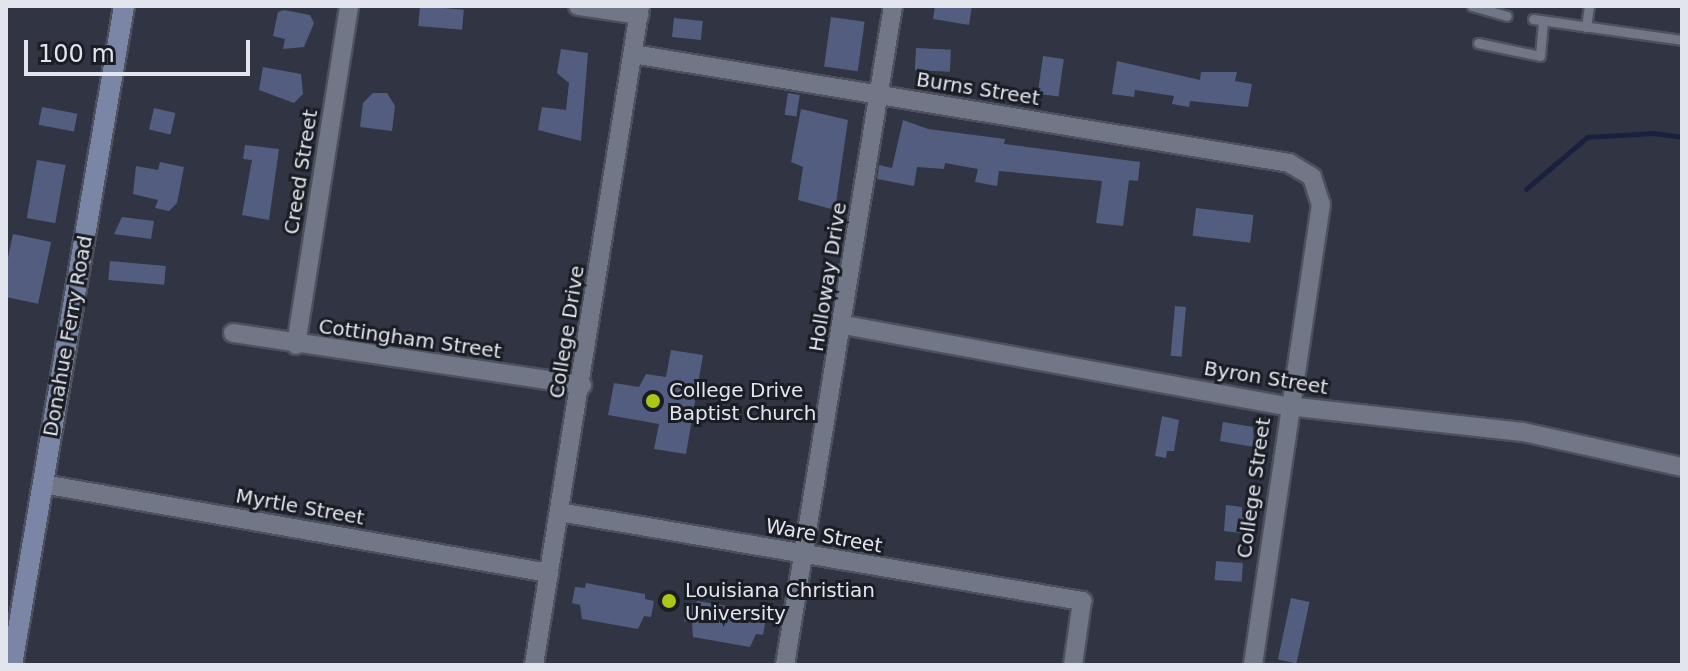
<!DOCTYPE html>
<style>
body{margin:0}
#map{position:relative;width:1688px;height:671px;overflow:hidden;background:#313543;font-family:"DejaVu Sans",sans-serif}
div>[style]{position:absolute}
.stream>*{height:5px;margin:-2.5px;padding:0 2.5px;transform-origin:2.5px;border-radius:2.5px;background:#19213f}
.building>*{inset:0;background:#525d7f;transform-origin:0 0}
.roads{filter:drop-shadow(2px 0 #4d515d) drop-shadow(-2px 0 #4d515d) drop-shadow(0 2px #4d515d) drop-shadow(0 -2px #4d515d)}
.lane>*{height:9px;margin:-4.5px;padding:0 4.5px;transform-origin:4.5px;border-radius:4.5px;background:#717787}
.street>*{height:18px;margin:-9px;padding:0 9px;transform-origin:9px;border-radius:9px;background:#717787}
.secondary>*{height:20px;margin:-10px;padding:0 10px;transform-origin:10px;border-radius:10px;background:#7b86a6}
.dots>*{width:22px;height:22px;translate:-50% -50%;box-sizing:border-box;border:4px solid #1b1d24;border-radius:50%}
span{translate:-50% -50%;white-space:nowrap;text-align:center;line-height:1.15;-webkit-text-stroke:6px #1b1d24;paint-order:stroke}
.street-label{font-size:20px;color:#e2e5ee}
.poi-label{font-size:20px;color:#e2e5ee}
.left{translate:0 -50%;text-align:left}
.frame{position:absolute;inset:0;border:8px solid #e2e5ee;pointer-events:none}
.scale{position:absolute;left:24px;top:40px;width:226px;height:36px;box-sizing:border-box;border:4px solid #e2e5ee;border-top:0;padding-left:10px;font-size:24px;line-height:28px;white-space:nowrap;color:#e2e5ee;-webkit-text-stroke:6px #1b1d24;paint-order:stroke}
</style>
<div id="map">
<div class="stream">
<div style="left:1526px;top:189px;width:80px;rotate:-40.4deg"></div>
<div style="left:1587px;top:137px;width:67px;rotate:-3.4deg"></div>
<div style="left:1654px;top:133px;width:28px;rotate:8deg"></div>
</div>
<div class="building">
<div style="left:420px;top:6px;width:44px;height:20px;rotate:5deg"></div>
<div style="clip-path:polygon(935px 6px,972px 6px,969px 25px,933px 19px)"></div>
<div style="clip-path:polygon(284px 10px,310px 15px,314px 23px,304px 47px,283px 49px,285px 39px,273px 36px,278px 12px)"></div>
<div style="left:831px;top:17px;width:34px;height:50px;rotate:8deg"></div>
<div style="left:674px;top:18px;width:29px;height:19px;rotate:6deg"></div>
<div style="left:916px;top:48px;width:35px;height:22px;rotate:3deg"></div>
<div style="clip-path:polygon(561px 49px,588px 53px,581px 141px,538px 130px,542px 107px,566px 110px,569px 83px,557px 73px)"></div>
<div style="left:1043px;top:56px;width:21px;height:38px;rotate:8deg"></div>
<div style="clip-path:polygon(1117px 61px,1200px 80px,1201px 72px,1237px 72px,1235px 81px,1252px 84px,1248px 107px,1190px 101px,1189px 107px,1172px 104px,1174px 96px,1135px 90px,1134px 97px,1112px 94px)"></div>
<div style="clip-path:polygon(263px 67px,301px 74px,303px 94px,294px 103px,259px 90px)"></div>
<div style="clip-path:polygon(373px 93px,387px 93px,395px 106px,392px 131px,360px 127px,363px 103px)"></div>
<div style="left:788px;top:93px;width:12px;height:22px;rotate:9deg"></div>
<div style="left:42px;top:107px;width:36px;height:18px;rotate:11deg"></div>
<div style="left:154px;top:108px;width:22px;height:22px;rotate:13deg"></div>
<div style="clip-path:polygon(801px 109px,848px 120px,835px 210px,798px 200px,803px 167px,791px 162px)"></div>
<div style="clip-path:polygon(903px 120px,928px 129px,1005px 139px,1004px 144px,1140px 162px,1138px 181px,1129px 180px,1123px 226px,1096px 223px,1102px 181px,999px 171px,997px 186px,975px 182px,978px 169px,945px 163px,944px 169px,917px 167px,914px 186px,877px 179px,879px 165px,892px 168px)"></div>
<div style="clip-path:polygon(245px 145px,279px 149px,269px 220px,242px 215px,252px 160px,243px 159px)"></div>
<div style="left:37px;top:160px;width:29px;height:59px;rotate:10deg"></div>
<div style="clip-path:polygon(160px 162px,184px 167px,177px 203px,169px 211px,155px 208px,158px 200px,133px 194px,136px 166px,158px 170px)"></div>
<div style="left:1196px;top:208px;width:58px;height:28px;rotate:7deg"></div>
<div style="clip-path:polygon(122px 217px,154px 221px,151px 239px,114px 234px)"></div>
<div style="left:13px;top:234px;width:39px;height:63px;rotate:12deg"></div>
<div style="left:110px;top:261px;width:56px;height:19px;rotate:5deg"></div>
<div style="left:1175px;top:306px;width:11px;height:50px;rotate:5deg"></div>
<div style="clip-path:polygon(671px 350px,703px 355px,686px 454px,654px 449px,659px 424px,608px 415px,614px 383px,639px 387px,646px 374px,666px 377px)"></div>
<div style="clip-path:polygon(1162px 416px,1179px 420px,1174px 451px,1167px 451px,1166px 458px,1155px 456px)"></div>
<div style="clip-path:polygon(1223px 422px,1253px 427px,1254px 447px,1220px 441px)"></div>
<div style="clip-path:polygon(1226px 505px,1242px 507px,1242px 517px,1249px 518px,1248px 534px,1224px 531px)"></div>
<div style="left:1216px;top:561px;width:27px;height:19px;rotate:4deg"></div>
<div style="clip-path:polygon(586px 583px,645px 594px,645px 599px,654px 601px,651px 617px,644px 616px,638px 629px,582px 619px,580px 605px,572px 603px,575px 587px,585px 588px)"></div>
<div style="left:1291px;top:598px;width:19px;height:63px;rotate:12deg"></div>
<div style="clip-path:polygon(697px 601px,757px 611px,756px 617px,766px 618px,763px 635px,756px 634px,750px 647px,693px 637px,692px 622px,684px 621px,687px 604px,696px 606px)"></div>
</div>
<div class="roads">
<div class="lane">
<div style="left:1472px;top:6px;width:36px;rotate:16deg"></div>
<div style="left:1533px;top:19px;width:150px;rotate:8deg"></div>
<div style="left:1586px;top:27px;width:21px;rotate:-82deg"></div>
<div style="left:1478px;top:43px;width:63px;rotate:11.8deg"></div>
<div style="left:1540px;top:56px;width:35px;rotate:-85deg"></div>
</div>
<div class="street">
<div style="left:578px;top:6px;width:62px;rotate:8.4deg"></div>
<div style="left:633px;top:54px;width:665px;rotate:9.43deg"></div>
<div style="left:1289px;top:163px;width:27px;rotate:31deg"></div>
<div style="left:1312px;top:177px;width:28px;rotate:72deg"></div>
<div style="left:1321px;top:204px;width:466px;rotate:98.4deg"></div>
<div style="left:844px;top:325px;width:450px;rotate:10.4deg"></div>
<div style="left:1287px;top:406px;width:237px;rotate:6.3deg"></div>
<div style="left:1523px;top:432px;width:163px;rotate:12.4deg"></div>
<div style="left:233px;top:333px;width:353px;rotate:8.5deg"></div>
<div style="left:296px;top:345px;width:343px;rotate:-81.1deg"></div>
<div style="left:43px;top:484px;width:514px;rotate:9.98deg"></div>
<div style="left:559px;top:512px;width:531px;rotate:9.66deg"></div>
<div style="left:1082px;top:601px;width:65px;rotate:98deg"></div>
<div style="left:534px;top:665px;width:667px;rotate:-80.86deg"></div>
<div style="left:785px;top:665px;width:668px;rotate:-80.69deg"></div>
</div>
<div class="secondary">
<div style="left:12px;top:665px;width:668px;rotate:-80.35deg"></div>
</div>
</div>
<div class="dots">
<div style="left:653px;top:401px;background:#aac717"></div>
<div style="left:669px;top:601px;background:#aac717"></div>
</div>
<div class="street-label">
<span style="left:978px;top:89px;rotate:9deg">Burns Street</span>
<span style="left:301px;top:172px;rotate:-81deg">Creed Street</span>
<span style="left:828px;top:277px;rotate:-81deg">Holloway Drive</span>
<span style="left:567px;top:332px;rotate:-81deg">College Drive</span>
<span style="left:68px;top:336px;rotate:-80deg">Donahue Ferry Road</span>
<span style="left:410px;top:339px;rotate:8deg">Cottingham Street</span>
<span style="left:1266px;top:378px;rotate:9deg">Byron Street</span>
<span style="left:1254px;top:488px;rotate:-82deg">College Street</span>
<span style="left:300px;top:507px;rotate:10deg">Myrtle Street</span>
<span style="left:824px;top:536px;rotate:10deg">Ware Street</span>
</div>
<div class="poi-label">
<span class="left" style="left:669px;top:402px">College Drive<br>Baptist Church</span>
<span class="left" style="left:685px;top:602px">Louisiana Christian<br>University</span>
</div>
<div class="frame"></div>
<div class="scale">100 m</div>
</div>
